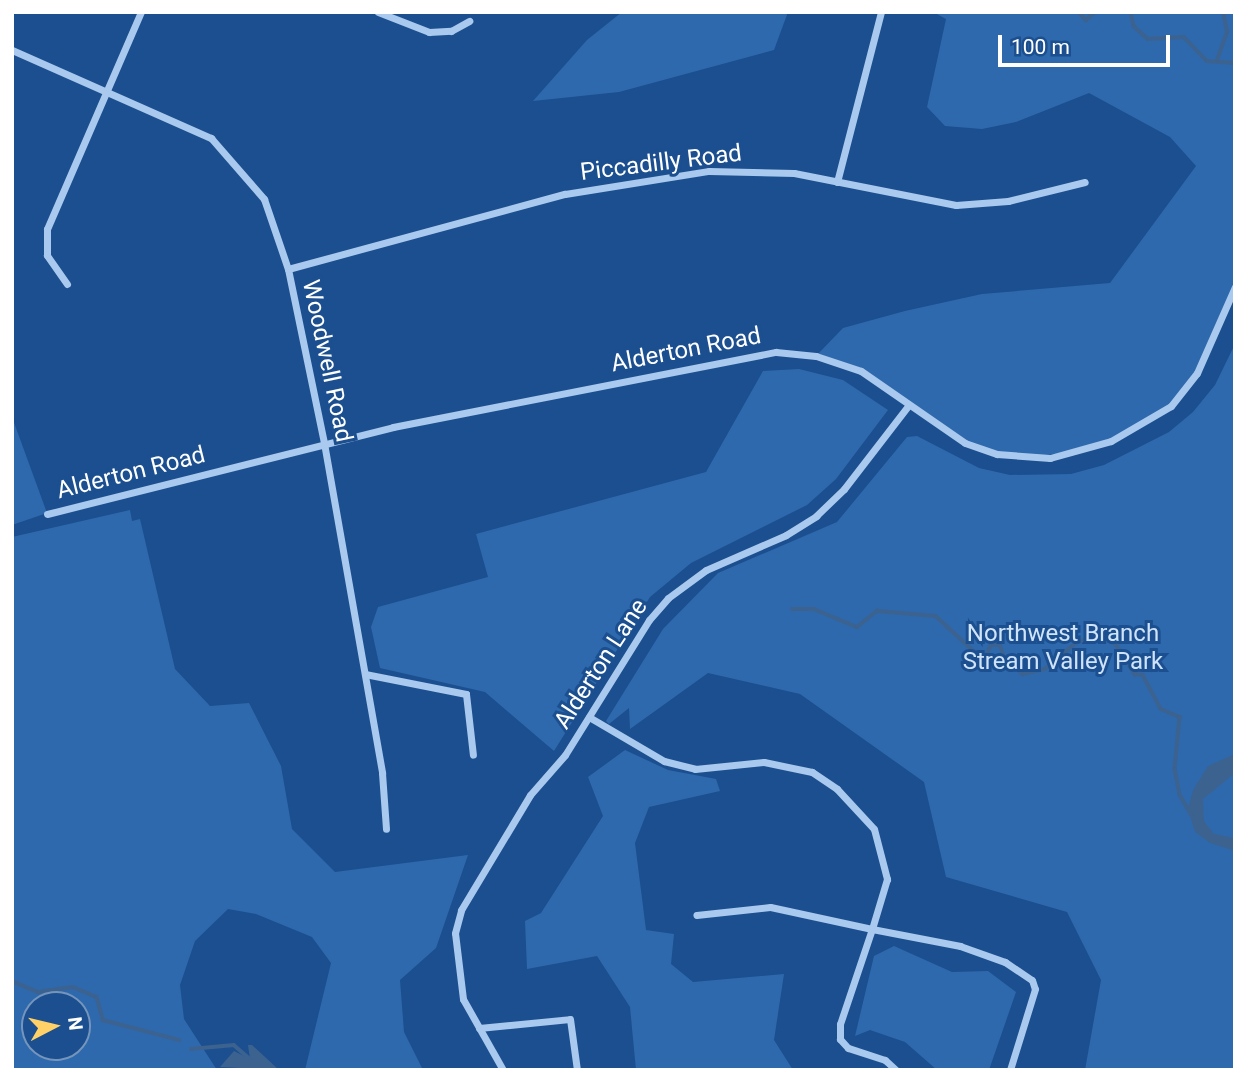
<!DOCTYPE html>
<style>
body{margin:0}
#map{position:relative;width:1247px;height:1082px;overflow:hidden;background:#1b4f8f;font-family:Roboto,sans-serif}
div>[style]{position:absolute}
.green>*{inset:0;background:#2e69ad}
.water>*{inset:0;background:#3c6290}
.stream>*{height:3.5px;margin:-1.75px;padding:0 1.75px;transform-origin:1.75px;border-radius:1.75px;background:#3c6290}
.street>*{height:7px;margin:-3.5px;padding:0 3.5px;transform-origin:3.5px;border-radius:3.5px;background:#a9c9ee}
span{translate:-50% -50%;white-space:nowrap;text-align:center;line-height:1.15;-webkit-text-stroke:6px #1b4f8f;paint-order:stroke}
.street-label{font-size:24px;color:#fff}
.park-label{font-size:24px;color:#cfe3fa}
.frame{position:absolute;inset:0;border:14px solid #fff;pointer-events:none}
.north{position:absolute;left:21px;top:991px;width:70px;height:70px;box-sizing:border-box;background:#1b4f8f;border:2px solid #7695bc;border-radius:50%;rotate:83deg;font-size:19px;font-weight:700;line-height:28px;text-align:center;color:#fff}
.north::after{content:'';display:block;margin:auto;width:24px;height:32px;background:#ffd166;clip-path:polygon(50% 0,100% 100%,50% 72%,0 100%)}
.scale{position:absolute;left:998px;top:35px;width:172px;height:32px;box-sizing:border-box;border:4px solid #fff;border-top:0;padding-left:9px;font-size:21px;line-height:24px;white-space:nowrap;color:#fff;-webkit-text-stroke:5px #1b4f8f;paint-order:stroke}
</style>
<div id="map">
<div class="green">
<div style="clip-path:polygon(622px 12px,788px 12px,774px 50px,619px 92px,533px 101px,587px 40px)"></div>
<div style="clip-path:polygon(933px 12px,1235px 12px,1235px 287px,1197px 373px,1171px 406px,1141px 426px,1081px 452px,1019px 457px,965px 443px,861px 371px,816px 356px,843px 328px,905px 311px,982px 294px,1110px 283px,1196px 166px,1170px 137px,1089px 93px,1016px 122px,982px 129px,945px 126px,927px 107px,946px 19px)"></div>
<div style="clip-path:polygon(1235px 344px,1235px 1070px,1085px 1070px,1101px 980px,1067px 912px,946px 877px,924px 782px,800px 694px,708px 673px,630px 729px,629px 708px,609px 724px,606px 721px,663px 629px,718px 573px,837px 522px,907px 437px,917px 436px,979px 468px,1010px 475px,1071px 474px,1104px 465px,1169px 432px,1193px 412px,1215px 385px)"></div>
<div style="clip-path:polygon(799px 369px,843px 380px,888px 410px,836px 479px,807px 505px,691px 563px,650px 597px,554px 751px,485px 692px,380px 668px,371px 627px,378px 607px,488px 577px,476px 534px,706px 472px,763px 371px)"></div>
<div style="clip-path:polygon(12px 417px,47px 513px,12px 525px)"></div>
<div style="clip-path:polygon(evenodd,130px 510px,132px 521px,140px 519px,175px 669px,210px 706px,249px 703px,281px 766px,292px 829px,335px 872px,468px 855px,436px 948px,400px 980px,404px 1032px,423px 1070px,305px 1070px,331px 963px,312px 937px,256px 914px,228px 909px,195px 941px,180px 985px,184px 1019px,217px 1070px,12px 1070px,12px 537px,130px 510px,35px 1005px,77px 1005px,77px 1047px,35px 1047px,35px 1005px)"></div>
<div style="clip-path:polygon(625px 750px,668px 770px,716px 779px,720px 791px,649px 807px,635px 843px,646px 930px,674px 934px,671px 964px,693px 982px,784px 974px,774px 1040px,793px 1070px,636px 1070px,630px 1007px,597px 956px,527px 969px,525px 921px,541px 913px,603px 816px,588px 777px)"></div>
<div style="clip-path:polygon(894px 946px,952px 972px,988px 971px,1016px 992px,989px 1070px,937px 1070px,905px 1042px,870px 1030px,855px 1036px,874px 956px)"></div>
</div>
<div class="water">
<div style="clip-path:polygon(1235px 754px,1235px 773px,1203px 799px,1204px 821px,1214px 834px,1235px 838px,1235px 851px,1210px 843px,1195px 832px,1188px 809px,1193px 790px,1208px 766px)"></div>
<div style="clip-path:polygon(248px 1045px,252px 1045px,279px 1070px,220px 1067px,234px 1051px,250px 1059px)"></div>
</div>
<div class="stream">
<div style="left:1079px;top:12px;width:11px;rotate:49deg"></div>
<div style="left:1086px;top:20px;width:12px;rotate:-42deg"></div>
<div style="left:1131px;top:12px;width:14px;rotate:78deg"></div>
<div style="left:1134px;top:26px;width:19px;rotate:43deg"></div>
<div style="left:1148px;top:39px;width:36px;rotate:-3deg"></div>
<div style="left:1184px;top:37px;width:33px;rotate:46deg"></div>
<div style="left:1207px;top:61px;width:28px;rotate:4deg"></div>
<div style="left:1217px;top:60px;width:30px;rotate:-70deg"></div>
<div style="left:1227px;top:32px;width:20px;rotate:-101deg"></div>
<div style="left:792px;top:609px;width:22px"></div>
<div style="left:814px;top:609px;width:47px;rotate:22.7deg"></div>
<div style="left:857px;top:627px;width:26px;rotate:-39deg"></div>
<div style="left:877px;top:611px;width:59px;rotate:4.8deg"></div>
<div style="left:936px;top:616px;width:54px;rotate:42.8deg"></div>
<div style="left:976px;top:653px;width:10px;rotate:17deg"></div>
<div style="left:986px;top:656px;width:12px;rotate:-66deg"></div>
<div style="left:991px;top:645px;width:9px"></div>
<div style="left:1000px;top:645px;width:14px;rotate:69deg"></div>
<div style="left:1005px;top:658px;width:24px;rotate:42deg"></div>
<div style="left:1023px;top:674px;width:23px;rotate:-13deg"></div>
<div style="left:1045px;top:669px;width:42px;rotate:-40.2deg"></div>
<div style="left:1077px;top:642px;width:22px;rotate:-13deg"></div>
<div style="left:1098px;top:637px;width:19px;rotate:21deg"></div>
<div style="left:1116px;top:644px;width:36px;rotate:58deg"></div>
<div style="left:1135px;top:674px;width:8px;rotate:7deg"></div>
<div style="left:1143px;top:675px;width:38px;rotate:62deg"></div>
<div style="left:1161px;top:709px;width:21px;rotate:23deg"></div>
<div style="left:1180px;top:717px;width:52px;rotate:95.5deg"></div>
<div style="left:1175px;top:769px;width:26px;rotate:79deg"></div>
<div style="left:1180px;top:795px;width:24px;rotate:60deg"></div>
<div style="left:12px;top:981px;width:28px;rotate:23deg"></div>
<div style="left:38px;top:992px;width:35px;rotate:-8deg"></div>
<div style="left:73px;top:987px;width:26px;rotate:23deg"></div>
<div style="left:97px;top:997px;width:24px;rotate:75deg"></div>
<div style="left:103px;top:1020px;width:79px;rotate:14.7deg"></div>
<div style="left:191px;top:1049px;width:43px;rotate:-5.3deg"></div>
<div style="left:234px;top:1045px;width:21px;rotate:41deg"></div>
</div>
<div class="street">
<div style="left:378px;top:12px;width:55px;rotate:21.4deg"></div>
<div style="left:429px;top:32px;width:22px;rotate:-3deg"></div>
<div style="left:451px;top:31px;width:21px;rotate:-29deg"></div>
<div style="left:12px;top:50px;width:218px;rotate:23.9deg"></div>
<div style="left:211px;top:138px;width:81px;rotate:49deg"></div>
<div style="left:264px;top:199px;width:74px;rotate:71.1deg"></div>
<div style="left:288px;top:269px;width:178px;rotate:78.3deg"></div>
<div style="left:324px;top:443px;width:335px;rotate:80deg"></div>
<div style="left:382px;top:773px;width:56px;rotate:85.9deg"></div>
<div style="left:837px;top:182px;width:176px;rotate:-75.5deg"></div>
<div style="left:288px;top:269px;width:287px;rotate:-15.2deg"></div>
<div style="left:565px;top:194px;width:146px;rotate:-9.1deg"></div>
<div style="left:709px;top:171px;width:85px;rotate:1.3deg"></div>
<div style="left:794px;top:173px;width:165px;rotate:11.2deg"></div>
<div style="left:956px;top:205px;width:52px;rotate:-4.4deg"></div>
<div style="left:1008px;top:201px;width:79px;rotate:-13.9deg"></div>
<div style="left:67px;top:284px;width:35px;rotate:-125deg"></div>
<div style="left:47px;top:255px;width:26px;rotate:-90deg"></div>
<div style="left:47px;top:229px;width:236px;rotate:-66.6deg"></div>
<div style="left:47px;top:514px;width:357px;rotate:-14.1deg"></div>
<div style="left:393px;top:427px;width:390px;rotate:-11.1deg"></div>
<div style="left:776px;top:352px;width:40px;rotate:5.7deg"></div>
<div style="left:816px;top:356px;width:47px;rotate:18.4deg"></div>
<div style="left:861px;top:371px;width:126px;rotate:34.7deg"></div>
<div style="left:965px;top:443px;width:34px;rotate:19deg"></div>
<div style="left:997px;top:454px;width:53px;rotate:4.3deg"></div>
<div style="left:1050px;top:458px;width:63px;rotate:-15.6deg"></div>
<div style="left:1111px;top:441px;width:69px;rotate:-30.3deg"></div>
<div style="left:1171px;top:406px;width:42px;rotate:-51.8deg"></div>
<div style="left:1197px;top:373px;width:94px;rotate:-66.2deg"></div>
<div style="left:365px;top:674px;width:103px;rotate:11.2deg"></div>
<div style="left:466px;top:694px;width:61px;rotate:83.5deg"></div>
<div style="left:589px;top:717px;width:87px;rotate:30.4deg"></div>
<div style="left:664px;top:761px;width:32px;rotate:14deg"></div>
<div style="left:695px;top:769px;width:69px;rotate:-5.8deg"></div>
<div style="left:764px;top:762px;width:49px;rotate:11.8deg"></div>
<div style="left:812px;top:772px;width:30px;rotate:34deg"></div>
<div style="left:837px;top:789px;width:54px;rotate:47.2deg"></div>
<div style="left:874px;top:829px;width:52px;rotate:75.4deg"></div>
<div style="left:887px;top:879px;width:52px;rotate:106.7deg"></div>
<div style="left:872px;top:929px;width:104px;rotate:-167.8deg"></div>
<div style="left:770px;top:907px;width:74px;rotate:173.8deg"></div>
<div style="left:479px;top:1028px;width:91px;rotate:-5.6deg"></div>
<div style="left:570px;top:1019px;width:51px;rotate:82.2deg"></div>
<div style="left:503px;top:1070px;width:81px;rotate:-119.4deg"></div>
<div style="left:463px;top:999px;width:66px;rotate:-96.9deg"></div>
<div style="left:455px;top:933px;width:24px;rotate:-75deg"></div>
<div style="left:461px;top:910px;width:134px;rotate:-59deg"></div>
<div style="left:530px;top:795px;width:53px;rotate:-48.8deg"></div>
<div style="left:565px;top:755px;width:159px;rotate:-58.1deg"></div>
<div style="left:649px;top:620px;width:29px;rotate:-49deg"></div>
<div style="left:668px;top:598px;width:47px;rotate:-36.4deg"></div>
<div style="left:706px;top:570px;width:87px;rotate:-23.6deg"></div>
<div style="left:786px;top:535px;width:36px;rotate:-32deg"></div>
<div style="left:816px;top:516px;width:39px;rotate:-44deg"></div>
<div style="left:844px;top:489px;width:105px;rotate:-52.4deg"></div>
<div style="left:896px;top:1070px;width:15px;rotate:-138deg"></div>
<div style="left:885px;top:1060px;width:39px;rotate:-162deg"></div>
<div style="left:848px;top:1048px;width:12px;rotate:-132deg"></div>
<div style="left:840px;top:1039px;width:15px;rotate:-90deg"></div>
<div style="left:840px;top:1024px;width:100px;rotate:-71.4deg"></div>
<div style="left:872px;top:929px;width:90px;rotate:10.9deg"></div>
<div style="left:960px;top:946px;width:48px;rotate:19.6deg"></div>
<div style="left:1005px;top:962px;width:32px;rotate:34deg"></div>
<div style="left:1032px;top:980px;width:9px;rotate:72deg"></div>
<div style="left:1035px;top:989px;width:85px;rotate:107.2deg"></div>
</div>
<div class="street-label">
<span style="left:661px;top:163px;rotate:-7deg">Piccadilly Road</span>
<span style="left:686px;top:350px;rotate:-11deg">Alderton Road</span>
<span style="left:327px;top:361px;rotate:78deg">Woodwell Road</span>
<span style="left:131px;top:473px;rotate:-14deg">Alderton Road</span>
<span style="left:601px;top:664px;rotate:-57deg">Alderton Lane</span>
</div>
<div class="park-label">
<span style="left:1063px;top:648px">Northwest Branch<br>Stream Valley Park</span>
</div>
<div class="frame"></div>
<div class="north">N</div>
<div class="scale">100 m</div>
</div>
